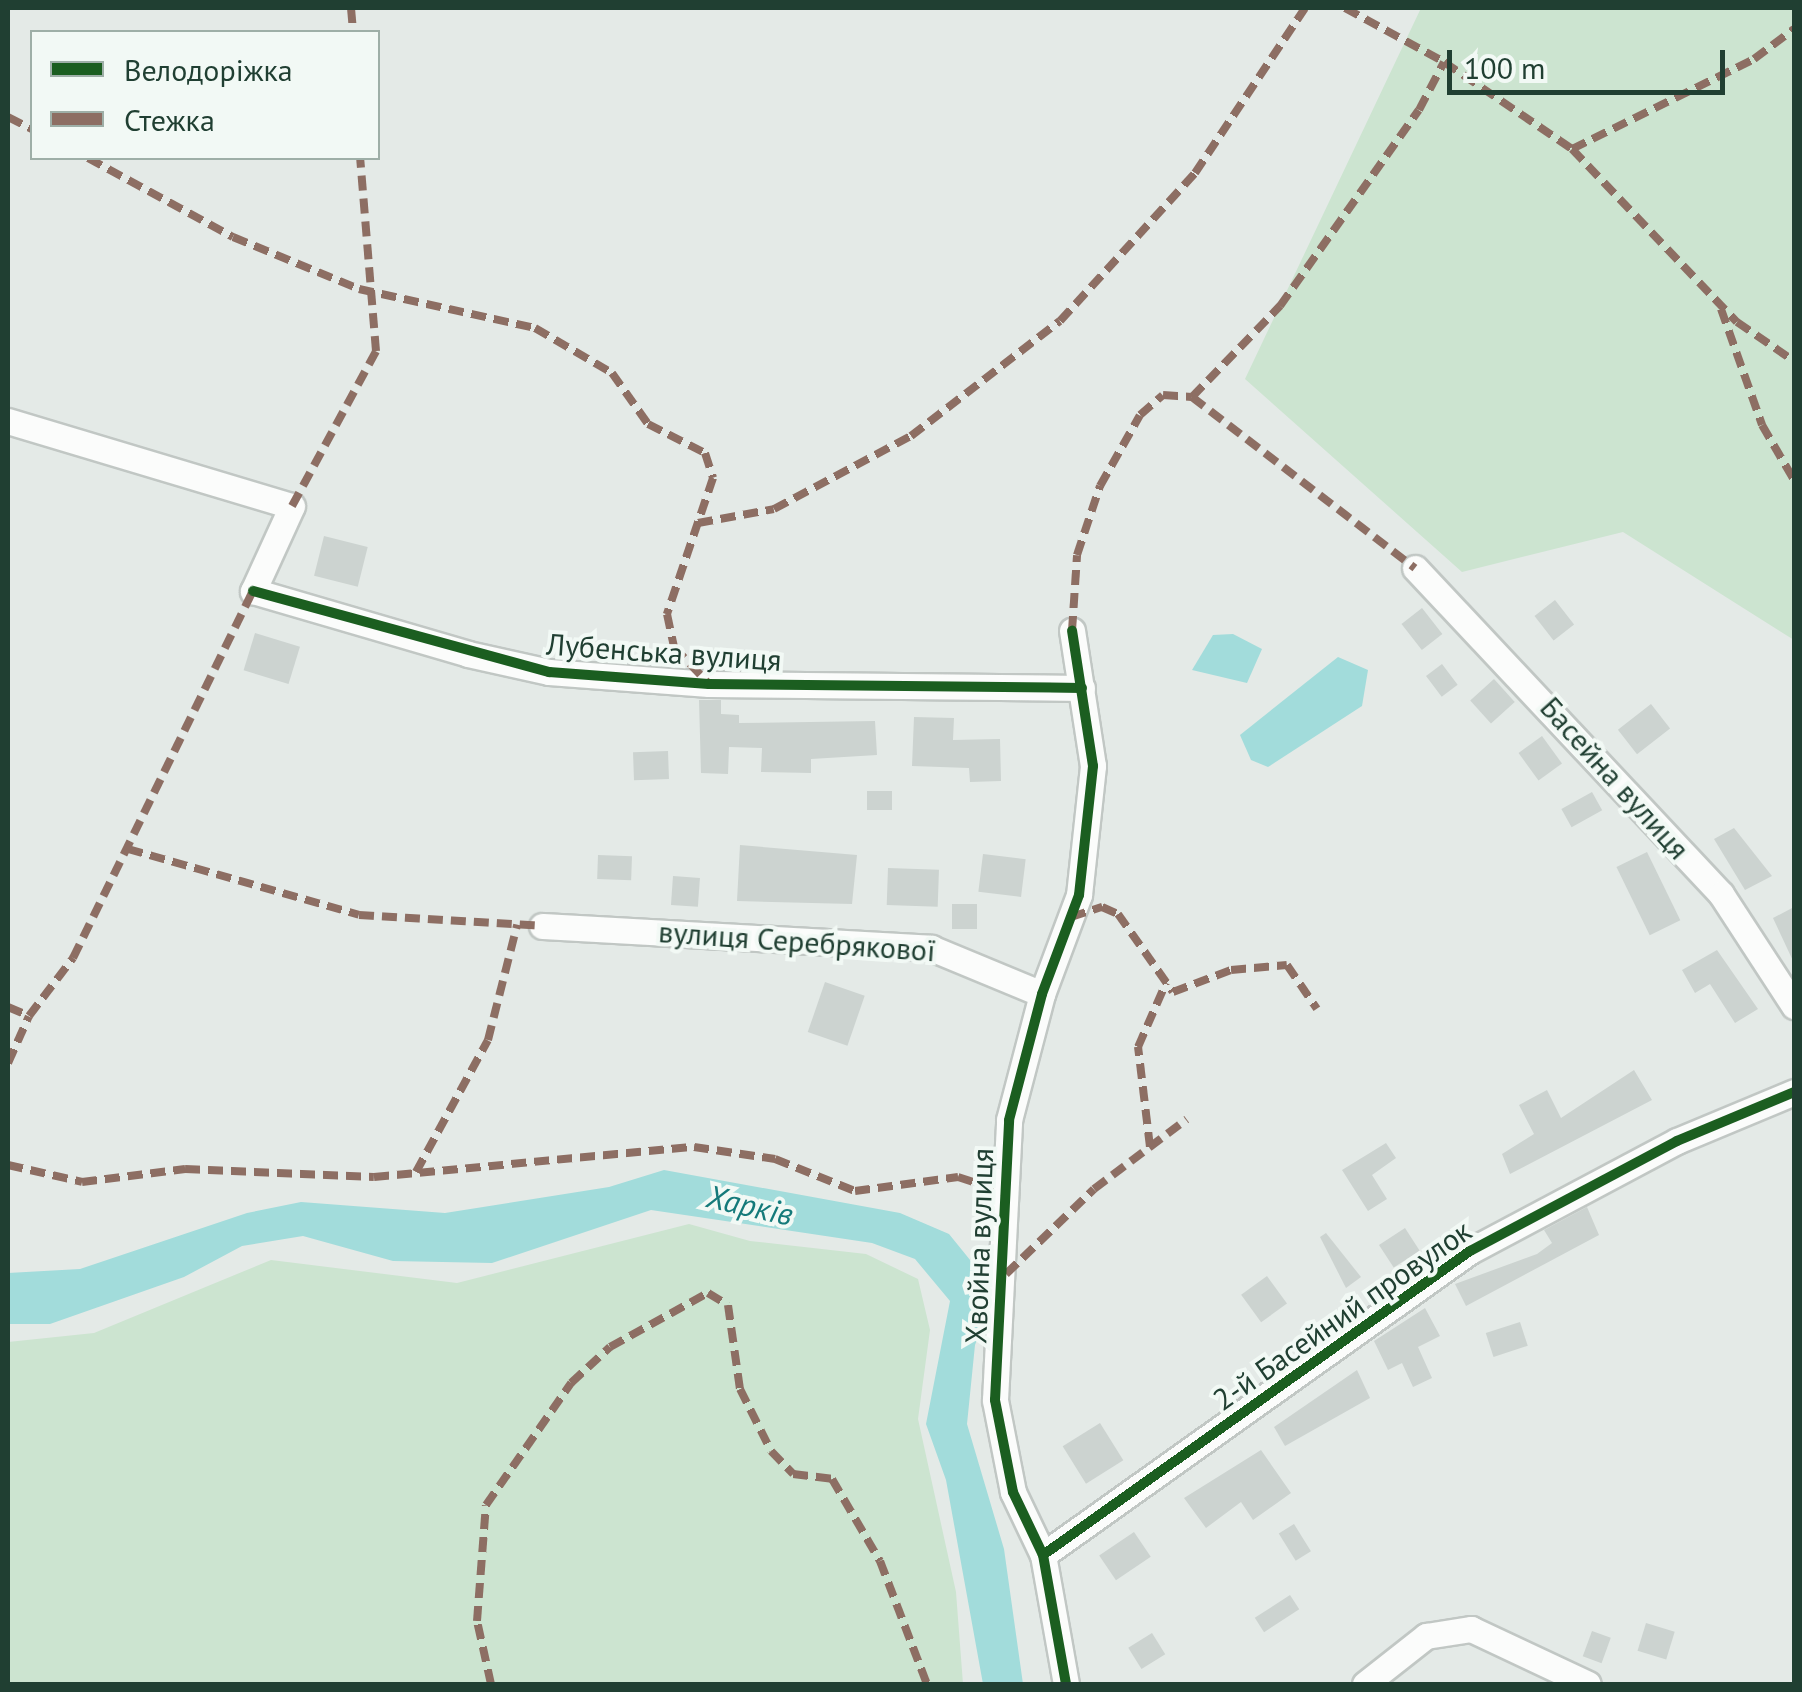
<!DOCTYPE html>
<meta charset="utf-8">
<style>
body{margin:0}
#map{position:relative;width:1802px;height:1692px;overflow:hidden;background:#e4eae7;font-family:"PT Sans",sans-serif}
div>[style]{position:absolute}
.green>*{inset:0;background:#cce4d0}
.water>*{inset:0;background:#a2dcdb}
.building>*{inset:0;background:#ccd3d0;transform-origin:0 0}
.roads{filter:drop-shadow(2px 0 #c1c7c4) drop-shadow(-2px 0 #c1c7c4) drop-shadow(0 2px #c1c7c4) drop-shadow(0 -2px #c1c7c4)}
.minor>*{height:25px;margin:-12.5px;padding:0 12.5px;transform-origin:12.5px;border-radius:12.5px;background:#fbfcfb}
.quiet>*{height:8px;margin-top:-4px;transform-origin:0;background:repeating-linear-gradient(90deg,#8d6e63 0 15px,transparent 0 23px)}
.cycleway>*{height:10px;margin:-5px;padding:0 5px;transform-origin:5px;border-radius:5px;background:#1b5e20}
span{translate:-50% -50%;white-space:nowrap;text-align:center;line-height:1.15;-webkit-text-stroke:8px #f2f9f5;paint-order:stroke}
.street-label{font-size:30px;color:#203f32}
.water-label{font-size:32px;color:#157a7a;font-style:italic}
.frame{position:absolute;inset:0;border:10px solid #203f32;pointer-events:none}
.legend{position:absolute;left:30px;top:30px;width:350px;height:130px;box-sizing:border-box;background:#f2f9f5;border:2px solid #9eafa7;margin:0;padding:12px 18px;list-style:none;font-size:30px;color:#203f32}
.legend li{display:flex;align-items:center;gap:20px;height:50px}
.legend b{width:50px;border:2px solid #9eafa7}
.scale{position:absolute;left:1447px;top:50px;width:278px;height:45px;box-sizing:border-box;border:5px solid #203f32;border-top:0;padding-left:12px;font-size:30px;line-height:35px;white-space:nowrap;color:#203f32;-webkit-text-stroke:8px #f2f9f5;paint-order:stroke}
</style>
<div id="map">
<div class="green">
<div style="clip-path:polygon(1421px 8px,1794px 8px,1794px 640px,1623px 532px,1462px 572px,1245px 379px)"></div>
<div style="clip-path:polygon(689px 1224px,750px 1241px,866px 1254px,918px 1279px,930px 1330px,918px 1419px,956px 1592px,963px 1684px,8px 1684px,8px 1342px,94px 1333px,271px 1260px,457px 1283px)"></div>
</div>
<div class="water">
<div style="clip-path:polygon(1233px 634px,1262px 649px,1247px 683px,1192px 670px,1213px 635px)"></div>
<div style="clip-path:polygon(1338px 657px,1368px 670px,1362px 706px,1268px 767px,1251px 760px,1240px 735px)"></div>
<div style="clip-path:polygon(664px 1170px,900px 1213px,949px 1234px,979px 1271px,991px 1304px,975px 1345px,967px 1424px,1004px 1549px,1023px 1684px,983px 1684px,946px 1480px,926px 1424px,950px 1301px,915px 1259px,872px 1243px,651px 1210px,492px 1263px,393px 1261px,303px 1236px,242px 1246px,184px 1277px,50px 1324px,8px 1324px,8px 1273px,80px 1269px,247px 1213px,301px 1202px,445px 1213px,609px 1187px)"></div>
</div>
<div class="building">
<div style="left:324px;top:536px;width:45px;height:41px;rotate:14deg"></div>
<div style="left:1555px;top:600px;width:31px;height:26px;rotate:52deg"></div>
<div style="left:1422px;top:608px;width:33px;height:26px;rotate:52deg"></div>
<div style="left:255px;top:633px;width:47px;height:39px;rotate:17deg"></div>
<div style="left:1442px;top:664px;width:26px;height:20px;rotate:53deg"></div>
<div style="left:1494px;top:679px;width:31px;height:32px;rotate:48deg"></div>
<div style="clip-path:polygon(699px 700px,721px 700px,721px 714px,739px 715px,739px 723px,875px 721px,877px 755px,811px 759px,811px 773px,761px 772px,762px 748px,729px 747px,728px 774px,701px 773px)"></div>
<div style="left:1651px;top:704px;width:31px;height:42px;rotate:52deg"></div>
<div style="clip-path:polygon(914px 717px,954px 718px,953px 740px,1000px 739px,1001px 781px,970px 782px,969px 768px,912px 766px)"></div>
<div style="left:1542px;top:736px;width:34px;height:29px;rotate:54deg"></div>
<div style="left:668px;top:751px;width:28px;height:35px;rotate:88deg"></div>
<div style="left:867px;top:791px;width:25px;height:19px"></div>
<div style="left:1592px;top:792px;width:21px;height:35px;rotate:61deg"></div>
<div style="clip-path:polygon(1734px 828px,1772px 876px,1745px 890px,1714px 839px)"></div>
<div style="clip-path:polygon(740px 845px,857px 855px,852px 904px,737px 901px)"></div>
<div style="left:1647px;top:852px;width:76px;height:34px;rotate:64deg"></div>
<div style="left:983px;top:854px;width:43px;height:38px;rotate:7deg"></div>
<div style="left:598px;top:855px;width:34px;height:24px;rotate:2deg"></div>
<div style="left:888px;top:868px;width:51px;height:37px;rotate:2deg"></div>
<div style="left:673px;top:876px;width:27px;height:29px;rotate:4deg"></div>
<div style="left:952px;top:904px;width:25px;height:25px"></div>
<div style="clip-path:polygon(1794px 907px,1794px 963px,1773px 918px)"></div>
<div style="clip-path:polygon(1717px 950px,1758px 1009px,1735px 1023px,1710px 984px,1695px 993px,1682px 970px)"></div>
<div style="left:825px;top:982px;width:42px;height:53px;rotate:19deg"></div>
<div style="clip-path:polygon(1634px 1070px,1652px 1100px,1510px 1174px,1502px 1154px,1534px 1134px,1519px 1105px,1547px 1090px,1561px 1118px)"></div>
<div style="clip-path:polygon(1386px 1143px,1396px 1158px,1372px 1175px,1387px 1199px,1368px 1211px,1342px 1170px)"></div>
<div style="clip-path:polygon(1587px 1207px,1599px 1235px,1466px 1306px,1455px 1284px,1537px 1254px,1552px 1243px,1544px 1230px)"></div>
<div style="left:1405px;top:1228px;width:27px;height:31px;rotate:57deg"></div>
<div style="clip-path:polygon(1326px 1233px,1361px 1277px,1346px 1288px,1320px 1237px)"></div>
<div style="left:1267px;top:1276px;width:34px;height:32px;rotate:54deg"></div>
<div style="clip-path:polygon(1425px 1308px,1440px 1336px,1418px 1347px,1432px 1378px,1413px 1387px,1402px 1363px,1388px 1370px,1374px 1341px)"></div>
<div style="left:1520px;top:1322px;width:25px;height:36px;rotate:72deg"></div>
<div style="clip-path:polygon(1357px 1370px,1370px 1398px,1285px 1446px,1274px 1427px)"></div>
<div style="left:1100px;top:1423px;width:44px;height:44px;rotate:58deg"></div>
<div style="clip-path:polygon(1261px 1450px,1291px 1493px,1253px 1520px,1241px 1502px,1206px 1528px,1184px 1498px)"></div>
<div style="left:1294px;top:1524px;width:32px;height:18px;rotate:58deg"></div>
<div style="left:1134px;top:1532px;width:30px;height:42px;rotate:56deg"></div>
<div style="left:1290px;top:1595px;width:17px;height:42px;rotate:57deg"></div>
<div style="left:1646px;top:1623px;width:30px;height:29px;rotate:17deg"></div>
<div style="left:1592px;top:1631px;width:20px;height:27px;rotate:20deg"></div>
<div style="left:1152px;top:1633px;width:25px;height:28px;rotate:58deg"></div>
</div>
<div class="roads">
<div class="minor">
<div style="left:8px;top:421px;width:296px;rotate:16.7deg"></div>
<div style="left:292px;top:506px;width:94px;rotate:114.6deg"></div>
<div style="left:253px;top:591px;width:224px;rotate:16.3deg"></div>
<div style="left:468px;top:654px;width:83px;rotate:12.5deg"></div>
<div style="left:549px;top:672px;width:160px;rotate:4.3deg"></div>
<div style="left:709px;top:684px;width:373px;rotate:0.6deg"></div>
<div style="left:1415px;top:568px;width:447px;rotate:46.8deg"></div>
<div style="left:1721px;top:894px;width:134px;rotate:56.9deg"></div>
<div style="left:542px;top:926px;width:390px;rotate:3.2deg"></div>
<div style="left:931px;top:948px;width:120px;rotate:22.5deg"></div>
<div style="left:1043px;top:1555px;width:524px;rotate:-35.45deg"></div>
<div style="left:1470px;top:1251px;width:234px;rotate:-28deg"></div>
<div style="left:1677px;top:1141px;width:127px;rotate:-22.7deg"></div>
<div style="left:1066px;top:1684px;width:131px;rotate:-100.1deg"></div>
<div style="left:1043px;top:1555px;width:70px;rotate:-115.5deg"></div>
<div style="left:1013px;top:1492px;width:94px;rotate:-101.1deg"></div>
<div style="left:995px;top:1400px;width:280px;rotate:-87.1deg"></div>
<div style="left:1009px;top:1120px;width:130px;rotate:-75.3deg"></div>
<div style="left:1042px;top:994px;width:106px;rotate:-69.5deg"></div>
<div style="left:1079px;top:895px;width:130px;rotate:-83.8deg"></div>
<div style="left:1093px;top:766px;width:137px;rotate:-98.8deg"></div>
<div style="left:1365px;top:1684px;width:78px;rotate:-38.2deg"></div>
<div style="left:1426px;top:1636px;width:46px;rotate:-8.8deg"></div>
<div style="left:1471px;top:1629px;width:129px;rotate:25.2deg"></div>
</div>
</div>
<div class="quiet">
<div style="left:351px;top:8px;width:24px;rotate:85deg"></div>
<div style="left:1345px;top:8px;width:113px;rotate:28.6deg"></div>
<div style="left:8px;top:117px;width:27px;rotate:27deg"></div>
<div style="left:1572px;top:149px;width:203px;rotate:-26.3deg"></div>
<div style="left:1754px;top:59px;width:50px;rotate:-36.9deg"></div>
<div style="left:88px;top:158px;width:165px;rotate:28.6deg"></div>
<div style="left:233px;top:237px;width:136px;rotate:22.4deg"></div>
<div style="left:359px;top:289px;width:180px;rotate:12.5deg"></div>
<div style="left:535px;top:328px;width:89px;rotate:30.3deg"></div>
<div style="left:612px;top:373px;width:62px;rotate:54.8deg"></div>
<div style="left:648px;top:424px;width:64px;rotate:27deg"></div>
<div style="left:705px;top:453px;width:26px;rotate:72deg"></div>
<div style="left:713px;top:478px;width:144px;rotate:108.7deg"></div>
<div style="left:667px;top:614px;width:34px;rotate:78deg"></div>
<div style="left:674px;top:647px;width:51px;rotate:46.6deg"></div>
<div style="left:1721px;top:309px;width:123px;rotate:70.5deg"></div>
<div style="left:1762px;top:425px;width:64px;rotate:59.8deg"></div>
<div style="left:1192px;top:397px;width:127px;rotate:-46deg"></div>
<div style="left:1280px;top:306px;width:240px;rotate:-54.7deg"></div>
<div style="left:1419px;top:110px;width:54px;rotate:-62.5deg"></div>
<div style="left:1444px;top:62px;width:155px;rotate:34.2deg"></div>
<div style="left:1572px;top:149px;width:239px;rotate:46.4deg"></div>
<div style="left:1737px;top:322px;width:69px;rotate:34.4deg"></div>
<div style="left:292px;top:506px;width:176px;rotate:-61.5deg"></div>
<div style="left:376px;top:351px;width:194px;rotate:-94.7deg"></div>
<div style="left:698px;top:523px;width:77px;rotate:-10.4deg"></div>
<div style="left:774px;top:509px;width:155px;rotate:-28.1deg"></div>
<div style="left:911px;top:436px;width:188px;rotate:-37.7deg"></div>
<div style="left:1060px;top:321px;width:200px;rotate:-47.6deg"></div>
<div style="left:1195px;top:173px;width:198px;rotate:-56.3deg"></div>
<div style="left:1072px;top:631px;width:76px;rotate:-86.2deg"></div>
<div style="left:1077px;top:555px;width:73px;rotate:-71.6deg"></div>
<div style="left:1100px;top:486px;width:81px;rotate:-60.6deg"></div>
<div style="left:1140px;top:415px;width:30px;rotate:-41deg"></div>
<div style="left:1163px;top:395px;width:29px;rotate:4deg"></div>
<div style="left:1192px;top:397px;width:281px;rotate:37.5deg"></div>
<div style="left:128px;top:849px;width:240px;rotate:15.9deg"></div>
<div style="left:359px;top:915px;width:183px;rotate:3.4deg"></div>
<div style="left:1071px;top:917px;width:33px;rotate:-18deg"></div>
<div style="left:1102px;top:907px;width:17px;rotate:24deg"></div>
<div style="left:1118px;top:914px;width:95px;rotate:54.8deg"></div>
<div style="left:1173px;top:992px;width:62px;rotate:-20.8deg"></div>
<div style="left:1231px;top:970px;width:56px;rotate:-5.1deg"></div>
<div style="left:1287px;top:965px;width:53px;rotate:55.7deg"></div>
<div style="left:8px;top:1007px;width:23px;rotate:23deg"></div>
<div style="left:8px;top:1063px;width:51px;rotate:-65.9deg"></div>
<div style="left:29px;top:1016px;width:73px;rotate:-52.8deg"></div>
<div style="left:73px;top:958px;width:409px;rotate:-63.9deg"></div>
<div style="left:1150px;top:1147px;width:101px;rotate:-96.8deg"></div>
<div style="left:1138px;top:1047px;width:70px;rotate:-66.4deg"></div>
<div style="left:8px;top:1165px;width:76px;rotate:12.9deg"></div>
<div style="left:82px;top:1182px;width:104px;rotate:-7.2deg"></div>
<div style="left:185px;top:1169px;width:189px;rotate:2.4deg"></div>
<div style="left:374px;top:1177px;width:321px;rotate:-5.4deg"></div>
<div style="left:694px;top:1147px;width:82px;rotate:8.4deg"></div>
<div style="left:775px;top:1159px;width:86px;rotate:21.8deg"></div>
<div style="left:855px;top:1191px;width:104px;rotate:-7.7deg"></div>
<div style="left:958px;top:1177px;width:48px;rotate:18.1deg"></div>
<div style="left:416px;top:1172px;width:150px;rotate:-61.4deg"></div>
<div style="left:488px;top:1040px;width:119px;rotate:-75.8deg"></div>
<div style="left:1006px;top:1274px;width:122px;rotate:-44deg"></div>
<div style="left:1094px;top:1189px;width:116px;rotate:-37deg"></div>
<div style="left:491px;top:1684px;width:65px;rotate:-102.5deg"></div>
<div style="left:477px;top:1621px;width:116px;rotate:-85.6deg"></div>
<div style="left:486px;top:1505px;width:149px;rotate:-55.1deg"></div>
<div style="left:571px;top:1383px;width:53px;rotate:-42.7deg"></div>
<div style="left:610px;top:1347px;width:112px;rotate:-28.9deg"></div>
<div style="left:708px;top:1293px;width:23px;rotate:31deg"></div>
<div style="left:728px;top:1305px;width:85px;rotate:81.9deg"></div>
<div style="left:740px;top:1389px;width:69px;rotate:63.4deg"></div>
<div style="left:771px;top:1451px;width:32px;rotate:46deg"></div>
<div style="left:793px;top:1474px;width:39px;rotate:7deg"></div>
<div style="left:832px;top:1479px;width:95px;rotate:59.7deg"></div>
<div style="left:880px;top:1561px;width:132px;rotate:69.1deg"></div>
</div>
<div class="cycleway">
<div style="left:253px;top:591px;width:307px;rotate:15.3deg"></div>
<div style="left:549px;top:672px;width:160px;rotate:4.3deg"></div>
<div style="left:709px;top:684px;width:373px;rotate:0.6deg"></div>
<div style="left:1043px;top:1555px;width:524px;rotate:-35.45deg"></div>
<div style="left:1470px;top:1251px;width:234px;rotate:-28deg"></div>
<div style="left:1677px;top:1141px;width:127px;rotate:-22.7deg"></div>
<div style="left:1066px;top:1684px;width:131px;rotate:-100.1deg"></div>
<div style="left:1043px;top:1555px;width:70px;rotate:-115.5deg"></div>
<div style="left:1013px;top:1492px;width:94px;rotate:-101.1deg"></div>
<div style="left:995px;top:1400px;width:280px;rotate:-87.1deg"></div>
<div style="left:1009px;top:1120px;width:130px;rotate:-75.3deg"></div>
<div style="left:1042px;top:994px;width:106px;rotate:-69.5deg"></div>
<div style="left:1079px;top:895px;width:130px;rotate:-83.8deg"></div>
<div style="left:1093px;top:766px;width:137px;rotate:-98.8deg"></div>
</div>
<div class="street-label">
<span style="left:664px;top:652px;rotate:4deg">Лубeнська вулиця</span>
<span style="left:1615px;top:778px;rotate:48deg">Басейна вулиця</span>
<span style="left:797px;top:941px;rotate:4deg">вулиця Серебрякової</span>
<span style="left:979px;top:1246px;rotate:-88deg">Хвойна вулиця</span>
<span style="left:1342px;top:1315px;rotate:-35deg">2-й Басейний провулок</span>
</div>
<div class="water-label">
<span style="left:750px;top:1205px;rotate:13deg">Харків</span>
</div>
<div class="frame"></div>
<ul class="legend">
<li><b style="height:12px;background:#1b5e20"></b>Велодоріжка</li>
<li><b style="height:12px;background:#8d6e63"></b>Стежка</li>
</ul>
<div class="scale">100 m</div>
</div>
